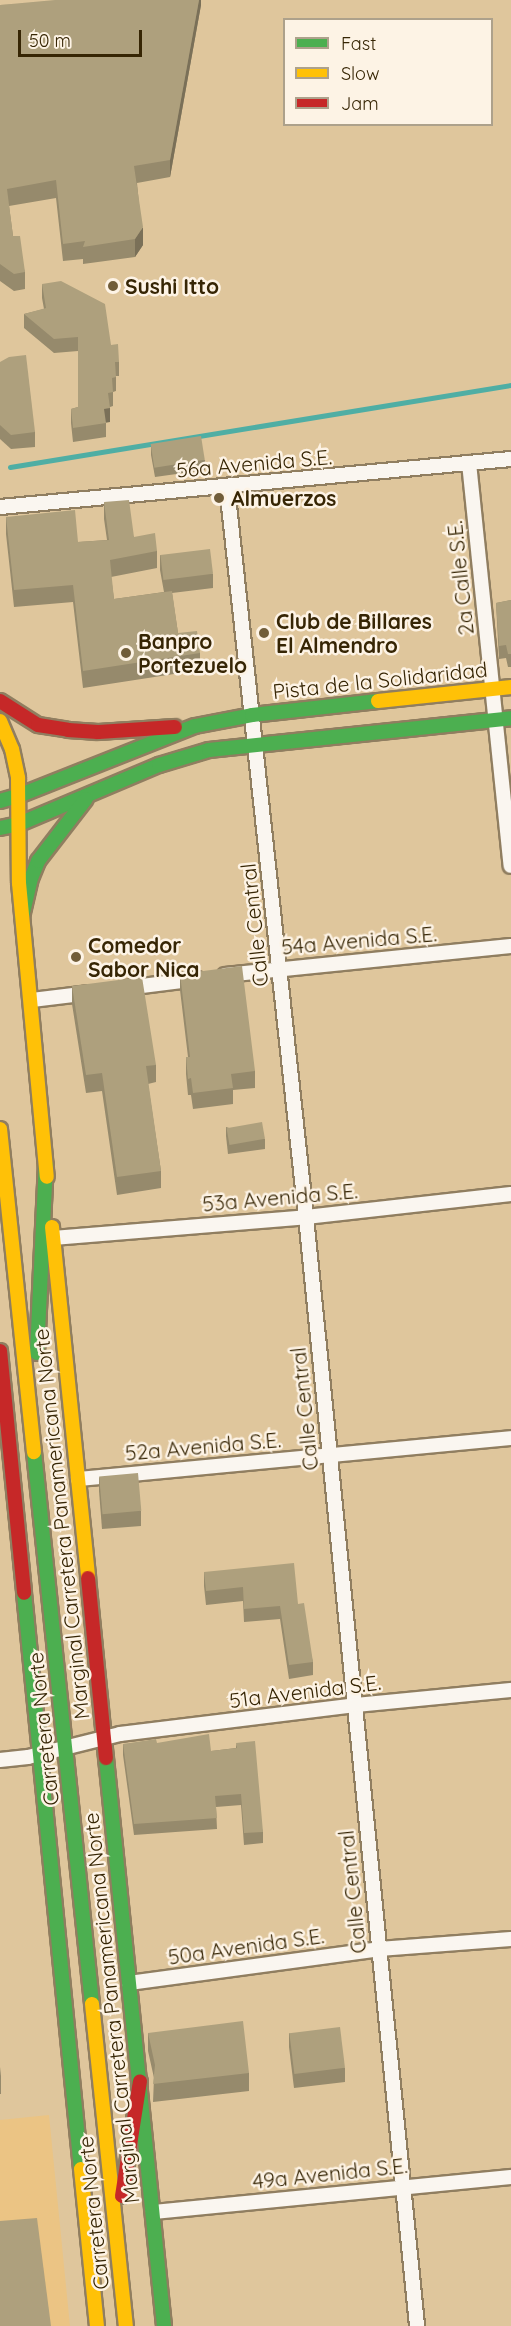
<!DOCTYPE html>
<style>
body{margin:0}
#map{position:relative;width:511px;height:2326px;overflow:hidden;background:#dfc69c;font-family:Quicksand,sans-serif}
div>[style]{position:absolute}
.built>*{inset:0;background:#ebc484}
.stream>*{height:5px;margin:-2.5px;padding:0 2.5px;transform-origin:2.5px;border-radius:2.5px;background:#4faea4}
.roads{filter:drop-shadow(2px 0 #907e60) drop-shadow(-2px 0 #907e60) drop-shadow(0 2px #907e60) drop-shadow(0 -2px #907e60)}
.street>*{height:14px;margin:-7px;padding:0 7px;transform-origin:7px;border-radius:7px;background:#faf6f0}
.fast>*{height:14px;margin:-7px;padding:0 7px;transform-origin:7px;border-radius:7px;background:#4caf50}
.slow>*{height:14px;margin:-7px;padding:0 7px;transform-origin:7px;border-radius:7px;background:#ffc107}
.jam>*{height:14px;margin:-7px;padding:0 7px;transform-origin:7px;border-radius:7px;background:#c62828}
.wall>*{inset:0;background:#968a6c}
.shaded-wall>*{inset:0;background:#7a7058;transform-origin:0 0}
.building>*{inset:0;background:#aea07d;transform-origin:0 0}
.dots>*{width:16px;height:16px;translate:-50% -50%;box-sizing:border-box;border:3px solid #fdf3e5;border-radius:50%}
span{translate:-50% -50%;white-space:nowrap;text-align:center;line-height:1.15;-webkit-text-stroke:5px #fdf3e5;paint-order:stroke}
.poi-label{font-size:21px;color:#362504;font-weight:700}
.left{translate:0 -50%;text-align:left}
.street-label{font-size:21px;color:#362504}
.legend{position:absolute;left:283px;top:18px;width:210px;height:108px;box-sizing:border-box;background:#fdf3e5;border:2px solid #ada18b;margin:0;padding:8px 10px;list-style:none;font-size:18px;color:#362504}
.legend li{display:flex;align-items:center;gap:12px;height:30px}
.legend b{width:30px;border:2px solid #ada18b}
.scale{position:absolute;left:18px;top:30px;width:124px;height:27px;box-sizing:border-box;border:3px solid #362504;border-top:0;padding-left:8px;font-size:18px;line-height:21px;white-space:nowrap;color:#362504;-webkit-text-stroke:4px #fdf3e5;paint-order:stroke}
</style>
<div id="map">
<div class="built">
<div style="clip-path:polygon(49px 2115px,70px 2326px,0 2326px,0 2120px)"></div>
</div>
<div class="stream">
<div style="left:10px;top:467px;width:508px;rotate:-9.3deg"></div>
</div>
<div class="roads">
<div class="street">
<div style="left:469px;top:463px;width:405px;rotate:84.1deg"></div>
<div style="left:227px;top:487px;width:734px;rotate:83.82deg"></div>
<div style="left:306px;top:1217px;width:1115px;rotate:84.28deg"></div>
<div style="left:0;top:507px;width:513px;rotate:-5.37deg"></div>
<div style="left:225px;top:975px;width:287px;rotate:-5.8deg"></div>
<div style="left:126px;top:988px;width:72px;rotate:-7.2deg"></div>
<div style="left:32px;top:1000px;width:58px;rotate:-6.9deg"></div>
<div style="left:53px;top:1238px;width:254px;rotate:-4.7deg"></div>
<div style="left:306px;top:1217px;width:206px;rotate:-6.4deg"></div>
<div style="left:78px;top:1479px;width:435px;rotate:-5.4deg"></div>
<div style="left:0;top:1760px;width:28px;rotate:-6deg"></div>
<div style="left:28px;top:1757px;width:95px;rotate:-14deg"></div>
<div style="left:120px;top:1734px;width:237px;rotate:-7deg"></div>
<div style="left:355px;top:1705px;width:157px;rotate:-5.5deg"></div>
<div style="left:129px;top:1983px;width:252px;rotate:-7.7deg"></div>
<div style="left:379px;top:1949px;width:132px;rotate:-4.3deg"></div>
<div style="left:153px;top:2212px;width:360px;rotate:-5.6deg"></div>
</div>
<div class="fast">
<div style="left:18px;top:796px;width:190px;rotate:-21.6deg"></div>
<div style="left:195px;top:726px;width:58px;rotate:-10.9deg"></div>
<div style="left:252px;top:715px;width:127px;rotate:-6.3deg"></div>
<div style="left:0;top:801px;width:19px;rotate:-16deg"></div>
<div style="left:19px;top:824px;width:152px;rotate:-22.9deg"></div>
<div style="left:159px;top:765px;width:52px;rotate:-16.7deg"></div>
<div style="left:209px;top:750px;width:304px;rotate:-6deg"></div>
<div style="left:0;top:828px;width:19px;rotate:-12deg"></div>
<div style="left:22px;top:917px;width:37px;rotate:-77deg"></div>
<div style="left:30px;top:881px;width:22px;rotate:-68deg"></div>
<div style="left:38px;top:861px;width:78px;rotate:-52.3deg"></div>
<div style="left:37px;top:1353px;width:188px;rotate:-87.3deg"></div>
<div style="left:34px;top:1452px;width:555px;rotate:84deg"></div>
<div style="left:24px;top:1593px;width:579px;rotate:84.35deg"></div>
<div style="left:106px;top:1758px;width:571px;rotate:84.17deg"></div>
</div>
<div class="slow">
<div style="left:378px;top:701px;width:134px;rotate:-6deg"></div>
<div style="left:0;top:721px;width:30px;rotate:67deg"></div>
<div style="left:12px;top:749px;width:30px;rotate:78deg"></div>
<div style="left:18px;top:778px;width:105px;rotate:89.5deg"></div>
<div style="left:19px;top:883px;width:295px;rotate:84.6deg"></div>
<div style="left:0;top:1129px;width:325px;rotate:84deg"></div>
<div style="left:52px;top:1227px;width:353px;rotate:84.1deg"></div>
<div style="left:92px;top:2004px;width:324px;rotate:84deg"></div>
<div style="left:81px;top:2169px;width:158px;rotate:84.2deg"></div>
</div>
<div class="jam">
<div style="left:0;top:701px;width:45px;rotate:32.3deg"></div>
<div style="left:38px;top:725px;width:30px;rotate:9deg"></div>
<div style="left:68px;top:730px;width:30px;rotate:4deg"></div>
<div style="left:98px;top:732px;width:77px;rotate:-3.7deg"></div>
<div style="left:0;top:1351px;width:243px;rotate:84.3deg"></div>
<div style="left:88px;top:1578px;width:181px;rotate:84.3deg"></div>
<div style="left:122px;top:2196px;width:116px;rotate:-81.1deg"></div>
</div>
</div>
<div class="wall">
<div style="clip-path:polygon(201px 0,201px 5px,170px 177px,137px 183px,143px 245px,135px 257px,83px 264px,83px 259px,63px 261px,56px 198px,9px 206px,13px 236px,25px 272px,25px 289px,14px 291px,0 281px,0 5px)"></div>
<div style="clip-path:polygon(42px 284px,111px 345px,119px 362px,119px 376px,116px 376px,116px 391px,113px 392px,113px 406px,110px 407px,110px 422px,106px 423px,106px 437px,73px 442px,71px 423px,71px 409px,78px 407px,78px 351px,54px 353px,24px 328px,24px 314px,44px 309px,42px 298px)"></div>
<div style="clip-path:polygon(0 362px,35px 432px,35px 447px,11px 449px,0 439px)"></div>
<div style="clip-path:polygon(151px 445px,205px 460px,205px 470px,155px 477px,151px 455px)"></div>
<div style="clip-path:polygon(104px 502px,134px 537px,157px 551px,157px 568px,111px 577px,114px 599px,164px 592px,160px 570px,160px 555px,213px 574px,213px 588px,172px 593px,178px 633px,200px 653px,200px 670px,83px 688px,73px 602px,14px 607px,6px 534px,6px 517px,78px 542px,107px 540px,104px 519px)"></div>
<div style="clip-path:polygon(511px 600px,511px 667px,508px 667px,506px 658px,499px 659px,496px 603px)"></div>
<div style="clip-path:polygon(180px 974px,255px 1071px,255px 1088px,233px 1090px,233px 1104px,193px 1109px,191px 1095px,188px 1095px,186px 1074px,186px 1057px,188px 1057px,180px 990px)"></div>
<div style="clip-path:polygon(72px 986px,156px 1065px,156px 1082px,148px 1084px,161px 1171px,161px 1188px,117px 1195px,102px 1091px,86px 1093px,72px 1004px)"></div>
<div style="clip-path:polygon(226px 1127px,265px 1139px,265px 1149px,228px 1154px,226px 1136px)"></div>
<div style="clip-path:polygon(99px 1477px,141px 1511px,141px 1526px,102px 1529px,99px 1491px)"></div>
<div style="clip-path:polygon(204px 1572px,298px 1604px,313px 1662px,313px 1675px,289px 1679px,280px 1619px,244px 1622px,243px 1601px,206px 1605px,204px 1586px)"></div>
<div style="clip-path:polygon(157px 1743px,211px 1751px,236px 1748px,236px 1743px,263px 1832px,263px 1843px,244px 1845px,241px 1805px,216px 1807px,217px 1829px,134px 1835px,123px 1755px,123px 1744px)"></div>
<div style="clip-path:polygon(148px 2033px,249px 2073px,249px 2091px,153px 2102px,154px 2078px,148px 2051px)"></div>
<div style="clip-path:polygon(289px 2033px,345px 2068px,345px 2082px,294px 2088px,289px 2047px)"></div>
<div style="clip-path:polygon(0 2067px,1px 2076px,1px 2094px,0 2094px)"></div>
</div>
<div class="shaded-wall">
<div style="clip-path:polygon(199px 0,201px 0,201px 5px,170px 177px,170px 160px)"></div>
<div style="clip-path:polygon(143px 227px,143px 245px,135px 257px,135px 239px)"></div>
<div style="left:110px;top:408px;width:14px;height:6px;rotate:90deg"></div>
</div>
<div class="building">
<div style="clip-path:polygon(55px 0,199px 0,170px 160px,134px 166px,143px 227px,135px 239px,83px 247px,85px 241px,63px 244px,56px 180px,7px 189px,13px 236px,20px 236px,25px 272px,14px 274px,0 264px,0 5px)"></div>
<div style="clip-path:polygon(61px 281px,105px 304px,111px 345px,118px 344px,119px 362px,115px 362px,116px 377px,112px 378px,113px 392px,108px 393px,110px 408px,104px 409px,106px 423px,73px 428px,71px 409px,78px 407px,78px 337px,54px 339px,24px 314px,46px 308px,42px 284px)"></div>
<div style="clip-path:polygon(26px 355px,35px 432px,11px 435px,0 425px,0 362px,9px 357px)"></div>
<div style="left:201px;top:436px;width:24px;height:51px;rotate:81deg"></div>
<div style="clip-path:polygon(129px 500px,134px 537px,155px 533px,157px 551px,110px 560px,114px 599px,172px 591px,178px 633px,197px 631px,200px 653px,83px 671px,73px 585px,14px 590px,6px 517px,75px 510px,78px 542px,109px 540px,104px 502px)"></div>
<div style="left:210px;top:549px;width:25px;height:50px;rotate:83deg"></div>
<div style="clip-path:polygon(511px 600px,511px 654px,508px 654px,506px 645px,499px 646px,496px 603px)"></div>
<div style="clip-path:polygon(242px 966px,255px 1071px,231px 1074px,233px 1088px,193px 1093px,191px 1078px,188px 1079px,186px 1057px,190px 1057px,180px 974px)"></div>
<div style="clip-path:polygon(142px 977px,156px 1065px,146px 1066px,161px 1171px,117px 1177px,102px 1073px,86px 1075px,72px 986px)"></div>
<div style="left:262px;top:1122px;width:17px;height:36px;rotate:80deg"></div>
<div style="left:138px;top:1473px;width:38px;height:39px;rotate:85deg"></div>
<div style="clip-path:polygon(294px 1563px,298px 1604px,304px 1603px,313px 1662px,289px 1665px,280px 1606px,244px 1609px,243px 1587px,206px 1591px,204px 1572px)"></div>
<div style="clip-path:polygon(209px 1734px,211px 1751px,237px 1748px,236px 1743px,255px 1741px,263px 1832px,244px 1833px,241px 1794px,215px 1796px,217px 1818px,134px 1824px,123px 1744px,156px 1739px,157px 1743px)"></div>
<div style="clip-path:polygon(243px 2021px,249px 2073px,153px 2084px,155px 2065px,148px 2033px)"></div>
<div style="left:340px;top:2027px;width:41px;height:51px;rotate:83deg"></div>
<div style="clip-path:polygon(37px 2218px,51px 2326px,0 2326px,0 2221px)"></div>
</div>
<div class="dots">
<div style="left:113px;top:286px;background:#715d39"></div>
<div style="left:219px;top:498px;background:#715d39"></div>
<div style="left:264px;top:633px;background:#715d39"></div>
<div style="left:126px;top:653px;background:#715d39"></div>
<div style="left:76px;top:957px;background:#715d39"></div>
</div>
<div class="poi-label">
<span class="left" style="left:125px;top:286px">Sushi Itto</span>
<span class="left" style="left:231px;top:498px">Almuerzos</span>
<span class="left" style="left:276px;top:633px">Club de Billares<br>El Almendro</span>
<span class="left" style="left:138px;top:653px">Banpro<br>Portezuelo</span>
<span class="left" style="left:88px;top:957px">Comedor<br>Sabor Nica</span>
</div>
<div class="street-label">
<span style="left:254px;top:463px;rotate:-5deg">56a Avenida S.E.</span>
<span style="left:460px;top:578px;rotate:-96deg">2a Calle S.E.</span>
<span style="left:380px;top:680px;rotate:-6deg">Pista de la Solidaridad</span>
<span style="left:254px;top:925px;rotate:-96deg">Calle Central</span>
<span style="left:359px;top:940px;rotate:-5deg">54a Avenida S.E.</span>
<span style="left:280px;top:1197px;rotate:-5deg">53a Avenida S.E.</span>
<span style="left:304px;top:1409px;rotate:-96deg">Calle Central</span>
<span style="left:203px;top:1446px;rotate:-5deg">52a Avenida S.E.</span>
<span style="left:61px;top:1524px;rotate:-96deg">Marginal Carretera Panamericana Norte</span>
<span style="left:305px;top:1691px;rotate:-7deg">51a Avenida S.E.</span>
<span style="left:43px;top:1729px;rotate:-96deg">Carretera Norte</span>
<span style="left:352px;top:1892px;rotate:-96deg">Calle Central</span>
<span style="left:246px;top:1946px;rotate:-8deg">50a Avenida S.E.</span>
<span style="left:111px;top:2008px;rotate:-96deg">Marginal Carretera Panamericana Norte</span>
<span style="left:330px;top:2173px;rotate:-6deg">49a Avenida S.E.</span>
<span style="left:93px;top:2213px;rotate:-96deg">Carretera Norte</span>
</div>
<ul class="legend">
<li><b style="height:8px;background:#4caf50"></b>Fast</li>
<li><b style="height:8px;background:#ffc107"></b>Slow</li>
<li><b style="height:8px;background:#c62828"></b>Jam</li>
</ul>
<div class="scale">50 m</div>
</div>
